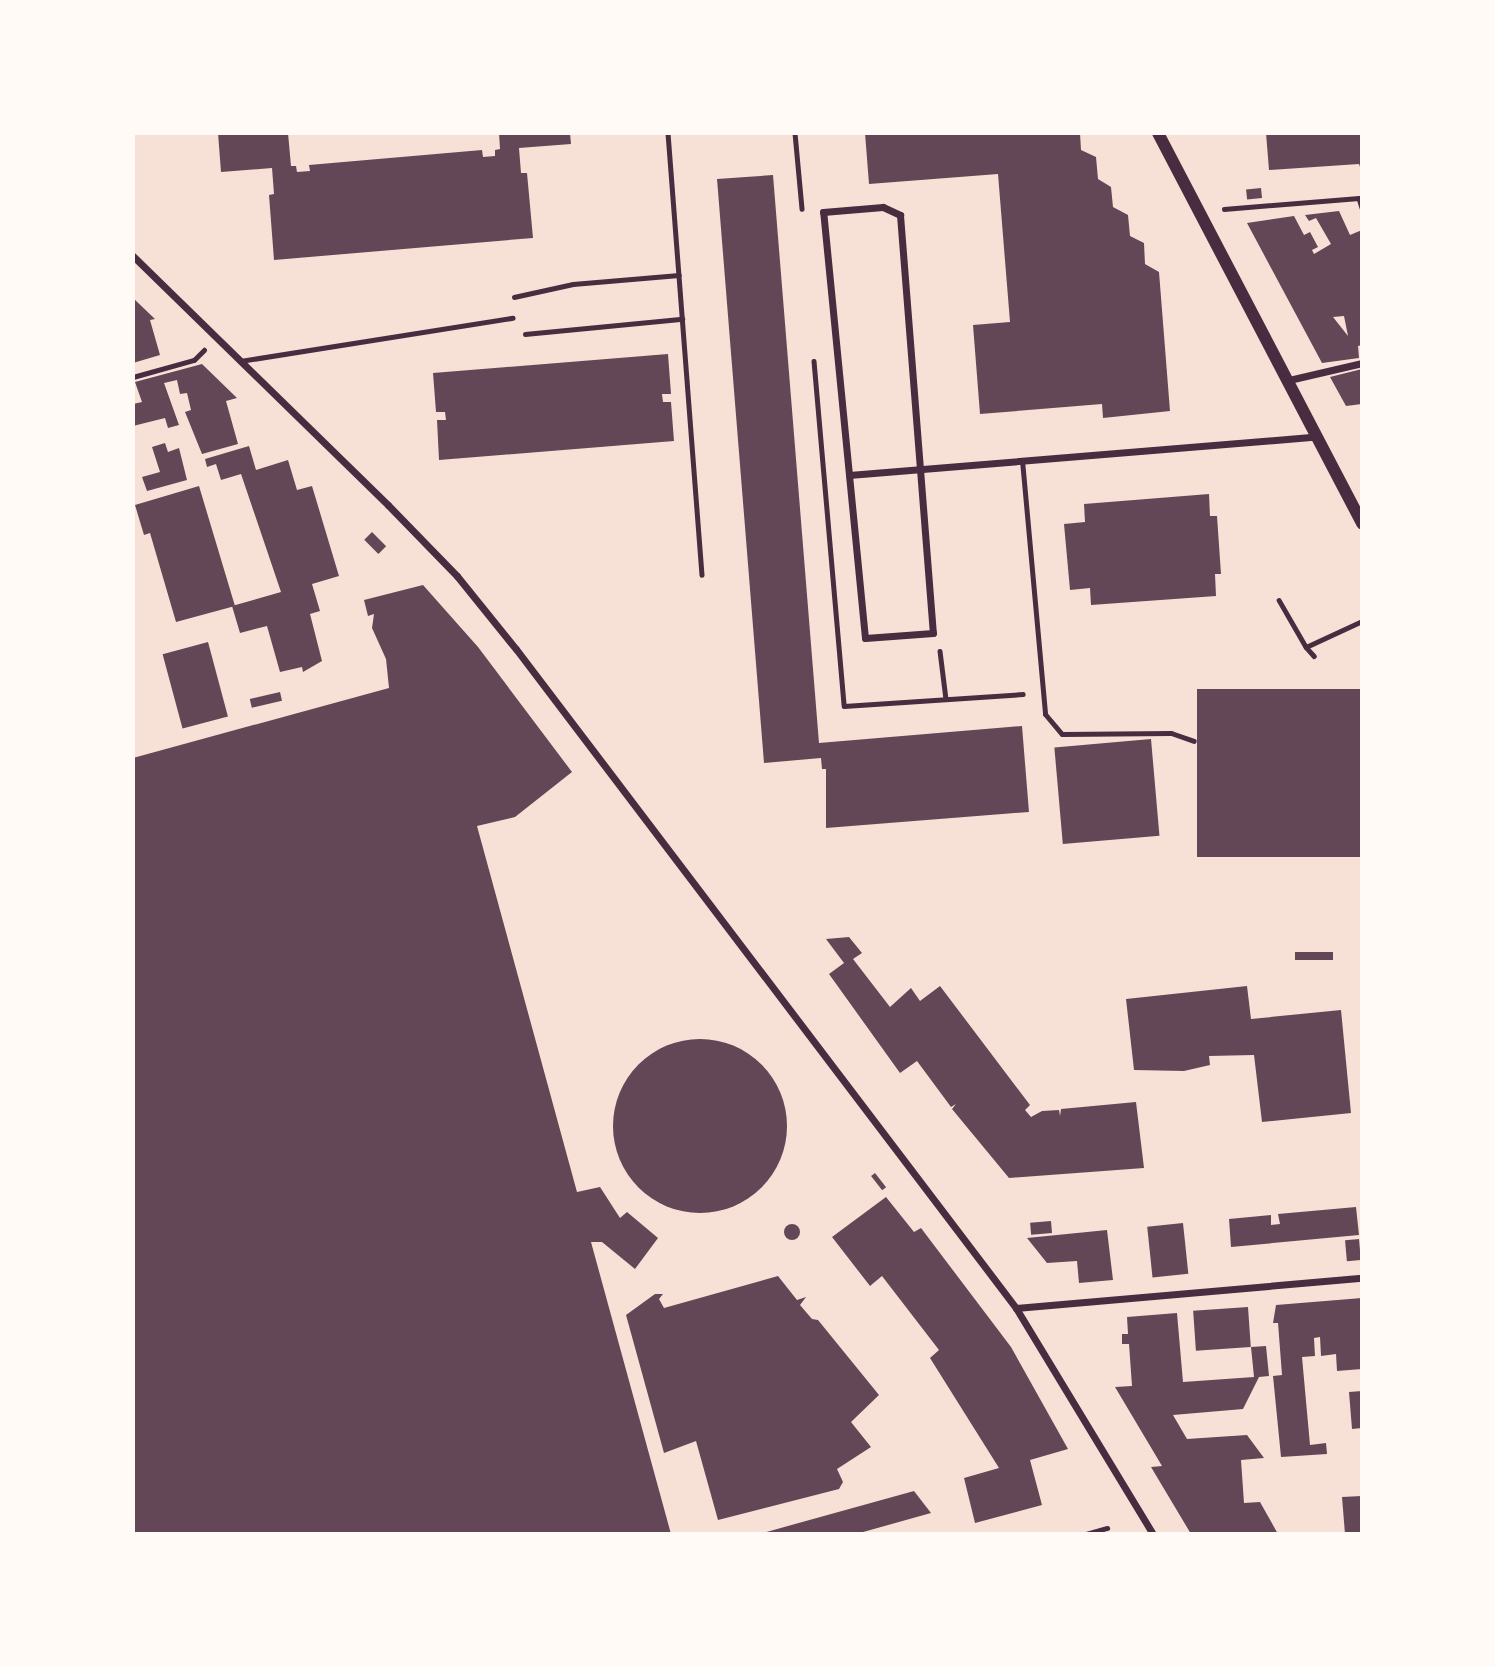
<!DOCTYPE html>
<style>
body{margin:0}
#map{position:relative;width:1495px;height:1667px;overflow:hidden;background:#f7e1d7;font-family:Manrope,sans-serif}
div>[style]{position:absolute}
.building>*{inset:0;background:#644757;transform-origin:0 0}
.round{border-radius:50%}
.path>*{height:4.5px;margin:-2.25px;padding:0 2.25px;transform-origin:2.25px;border-radius:2.25px;background:#4a2c40}
.service>*{height:5px;margin:-2.5px;padding:0 2.5px;transform-origin:2.5px;border-radius:2.5px;background:#4a2c40}
.minor>*{height:7px;margin:-3.5px;padding:0 3.5px;transform-origin:3.5px;border-radius:3.5px;background:#4a2c40}
.tertiary>*{height:12px;margin:-6px;padding:0 6px;transform-origin:6px;border-radius:6px;background:#4a2c40}
span{translate:-50% -50%;white-space:nowrap;text-align:center;line-height:1.15;-webkit-text-stroke:7px #fffaf5;paint-order:stroke}
.frame{position:absolute;inset:0;border:135px solid #fffaf5;pointer-events:none}
</style>
<div id="map">
<div class="building">
<div style="clip-path:polygon(218px 133px,288px 133px,291px 166px,296px 166px,297px 172px,310px 171px,309px 165px,332px 163px,482px 150px,483px 157px,495px 156px,495px 150px,500px 149px,499px 133px,570px 133px,571px 144px,519px 148px,521px 173px,527px 173px,533px 238px,274px 260px,269px 195px,274px 194px,272px 168px,221px 172px)"></div>
<div style="clip-path:polygon(865px 133px,1080px 133px,1081px 150px,1096px 157px,1098px 179px,1111px 187px,1113px 207px,1128px 215px,1130px 236px,1144px 243px,1145px 264px,1159px 272px,1170px 411px,1103px 418px,1102px 404px,980px 414px,973px 325px,1010px 322px,998px 174px,869px 184px)"></div>
<div style="clip-path:polygon(1266px 133px,1362px 133px,1362px 173px,1359px 164px,1269px 170px)"></div>
<div style="clip-path:polygon(773px 175px,819px 743px,1022px 726px,1029px 812px,826px 828px,826px 769px,822px 769px,821px 758px,764px 763px,717px 179px)"></div>
<div style="left:1261px;top:188px;width:10px;height:15px;rotate:84deg"></div>
<div style="clip-path:polygon(evenodd,1339px 211px,1350px 235px,1362px 230px,1362px 345px,1358px 346px,1359px 358px,1322px 363px,1247px 223px,1294px 216px,1304px 235px,1310px 232px,1318px 247px,1312px 250px,1314px 254px,1331px 244px,1316px 218px,1309px 221px,1305px 215px,1339px 211px,1344px 316px,1348px 336px,1333px 317px,1344px 316px)"></div>
<div style="clip-path:polygon(133px 298px,155px 319px,150px 320px,160px 355px,133px 363px)"></div>
<div style="clip-path:polygon(668px 354px,671px 394px,662px 394px,663px 402px,671px 402px,674px 441px,439px 460px,437px 420px,446px 420px,445px 412px,436px 412px,433px 373px)"></div>
<div style="clip-path:polygon(202px 364px,237px 398px,226px 401px,238px 444px,202px 454px,185px 412px,191px 410px,187px 393px,180px 394px,177px 380px,164px 383px,179px 425px,168px 428px,165px 418px,133px 426px,133px 404px,142px 402px,135px 382px)"></div>
<div style="clip-path:polygon(1362px 369px,1362px 404px,1346px 406px,1330px 377px)"></div>
<div style="clip-path:polygon(165px 443px,168px 452px,179px 448px,187px 480px,147px 491px,142px 477px,160px 472px,152px 447px)"></div>
<div style="clip-path:polygon(249px 446px,256px 470px,288px 460px,297px 490px,312px 486px,339px 576px,312px 584px,320px 611px,310px 614px,322px 661px,303px 672px,302px 667px,280px 672px,267px 626px,240px 633px,232px 606px,281px 592px,241px 474px,221px 480px,216px 464px,207px 467px,205px 459px)"></div>
<div style="clip-path:polygon(199px 486px,235px 606px,176px 622px,150px 533px,144px 535px,135px 505px)"></div>
<div style="clip-path:polygon(1209px 494px,1210px 516px,1217px 516px,1221px 574px,1215px 574px,1216px 596px,1091px 605px,1090px 588px,1070px 590px,1064px 524px,1085px 522px,1084px 504px)"></div>
<div style="left:372px;top:532px;width:20px;height:11px;rotate:45deg"></div>
<div style="clip-path:polygon(423px 585px,478px 647px,572px 772px,515px 817px,477px 826px,577px 1192px,600px 1187px,620px 1218px,627px 1212px,658px 1238px,635px 1269px,602px 1242px,591px 1242px,671px 1534px,133px 1534px,133px 758px,389px 688px,386px 659px,372px 628px,374px 614px,368px 616px,364px 600px)"></div>
<div style="left:208px;top:642px;width:77px;height:47px;rotate:75deg"></div>
<div style="left:1362px;top:689px;width:168px;height:165px;rotate:90deg"></div>
<div style="left:280px;top:692px;width:9px;height:31px;rotate:77deg"></div>
<div style="left:1151px;top:739px;width:97px;height:97px;rotate:85deg"></div>
<div style="clip-path:polygon(849px 937px,862px 953px,853px 959px,890px 1007px,911px 988px,920px 1001px,940px 986px,1030px 1105px,1025px 1110px,1031px 1117px,1042px 1111px,1059px 1110px,1060px 1116px,1061px 1109px,1136px 1102px,1144px 1168px,1009px 1178px,952px 1109px,956px 1104px,951px 1107px,917px 1061px,900px 1073px,829px 974px,844px 963px,826px 939px)"></div>
<div style="left:1333px;top:952px;width:8px;height:38px;rotate:90deg"></div>
<div style="clip-path:polygon(1247px 986px,1251px 1019px,1341px 1010px,1351px 1113px,1262px 1122px,1254px 1055px,1209px 1056px,1210px 1065px,1184px 1071px,1134px 1070px,1126px 999px)"></div>
<div class="round" style="left:613px;top:1039px;width:174px;height:174px"></div>
<div style="left:875px;top:1173px;width:18px;height:5px;rotate:52deg"></div>
<div style="clip-path:polygon(886px 1197px,914px 1232px,921px 1228px,1011px 1347px,1068px 1449px,1030px 1460px,1042px 1505px,975px 1523px,964px 1478px,999px 1468px,930px 1358px,939px 1350px,882px 1276px,870px 1286px,832px 1237px)"></div>
<div style="clip-path:polygon(1356px 1207px,1359px 1235px,1231px 1247px,1229px 1219px,1271px 1215px,1271px 1225px,1280px 1224px,1278px 1214px)"></div>
<div style="left:1051px;top:1221px;width:12px;height:21px;rotate:85deg"></div>
<div style="left:1183px;top:1223px;width:51px;height:36px;rotate:84deg"></div>
<div class="round" style="left:784px;top:1224px;width:16px;height:16px"></div>
<div style="clip-path:polygon(1107px 1230px,1113px 1280px,1079px 1283px,1077px 1261px,1047px 1263px,1027px 1238px)"></div>
<div style="left:1359px;top:1239px;width:21px;height:14px;rotate:85deg"></div>
<div style="clip-path:polygon(778px 1276px,797px 1300px,806px 1297px,800px 1305px,812px 1319px,818px 1320px,879px 1395px,851px 1422px,871px 1447px,837px 1469px,843px 1482px,839px 1489px,718px 1520px,696px 1441px,664px 1453px,626px 1315px,655px 1294px,663px 1294px,659px 1299px,664px 1308px)"></div>
<div style="clip-path:polygon(1362px 1298px,1362px 1369px,1337px 1371px,1336px 1354px,1321px 1356px,1320px 1337px,1314px 1338px,1315px 1356px,1302px 1357px,1310px 1445px,1326px 1443px,1327px 1454px,1281px 1457px,1273px 1376px,1282px 1375px,1278px 1323px,1273px 1323px,1276px 1305px)"></div>
<div style="left:1248px;top:1307px;width:40px;height:55px;rotate:86deg"></div>
<div style="clip-path:polygon(1177px 1313px,1183px 1382px,1254px 1377px,1251px 1347px,1266px 1346px,1269px 1376px,1259px 1377px,1243px 1409px,1173px 1415px,1187px 1439px,1247px 1435px,1264px 1458px,1241px 1460px,1244px 1503px,1260px 1502px,1278px 1534px,1191px 1534px,1151px 1467px,1162px 1466px,1115px 1387px,1132px 1386px,1129px 1344px,1122px 1344px,1122px 1334px,1128px 1334px,1127px 1317px)"></div>
<div style="clip-path:polygon(1362px 1391px,1362px 1428px,1352px 1429px,1349px 1392px)"></div>
<div style="clip-path:polygon(914px 1491px,931px 1513px,856px 1534px,759px 1534px)"></div>
<div style="clip-path:polygon(1362px 1496px,1362px 1534px,1345px 1534px,1342px 1497px)"></div>
</div>
<div class="path">
<div style="left:668px;top:133px;width:443px;rotate:85.6deg"></div>
<div style="left:795px;top:133px;width:76px;rotate:84.7deg"></div>
<div style="left:1224px;top:209px;width:135px;rotate:-4.7deg"></div>
<div style="left:1359px;top:198px;width:10px;rotate:73deg"></div>
<div style="left:514px;top:297px;width:60px;rotate:-12.4deg"></div>
<div style="left:573px;top:284px;width:106px;rotate:-4.9deg"></div>
<div style="left:525px;top:334px;width:158px;rotate:-5.5deg"></div>
<div style="left:814px;top:361px;width:346px;rotate:85deg"></div>
<div style="left:844px;top:706px;width:179px;rotate:-3.8deg"></div>
<div style="left:133px;top:377px;width:63px;rotate:-15.6deg"></div>
<div style="left:194px;top:360px;width:14px;rotate:-45deg"></div>
<div style="left:1279px;top:600px;width:54px;rotate:60.1deg"></div>
<div style="left:1306px;top:647px;width:62px;rotate:-24.9deg"></div>
<div style="left:1306px;top:647px;width:12px;rotate:48deg"></div>
<div style="left:940px;top:651px;width:48px;rotate:82.9deg"></div>
</div>
<div class="service">
<div style="left:240px;top:361px;width:276px;rotate:-9deg"></div>
<div style="left:1022px;top:460px;width:255px;rotate:84.8deg"></div>
<div style="left:1045px;top:714px;width:26px;rotate:50deg"></div>
<div style="left:1062px;top:734px;width:109px;rotate:-0.5deg"></div>
<div style="left:1171px;top:733px;width:24px;rotate:19deg"></div>
<div style="left:1086px;top:1534px;width:22px;rotate:-16deg"></div>
</div>
<div class="minor">
<div style="left:883px;top:207px;width:19px;rotate:25deg"></div>
<div style="left:900px;top:215px;width:419px;rotate:85.5deg"></div>
<div style="left:933px;top:633px;width:68px;rotate:175.8deg"></div>
<div style="left:865px;top:638px;width:428px;rotate:-95.6deg"></div>
<div style="left:823px;top:212px;width:60px;rotate:-4.8deg"></div>
<div style="left:133px;top:256px;width:356px;rotate:44.3deg"></div>
<div style="left:388px;top:505px;width:99px;rotate:45.8deg"></div>
<div style="left:457px;top:576px;width:94px;rotate:51.1deg"></div>
<div style="left:516px;top:649px;width:827px;rotate:52.81deg"></div>
<div style="left:1016px;top:1308px;width:264px;rotate:58.8deg"></div>
<div style="left:1289px;top:380px;width:75px;rotate:-13.1deg"></div>
<div style="left:849px;top:475px;width:469px;rotate:-4.7deg"></div>
<div style="left:1016px;top:1308px;width:347px;rotate:-5deg"></div>
</div>
<div class="tertiary">
<div style="left:1158px;top:133px;width:441px;rotate:62.4deg"></div>
</div>
<div class="frame"></div>
</div>
